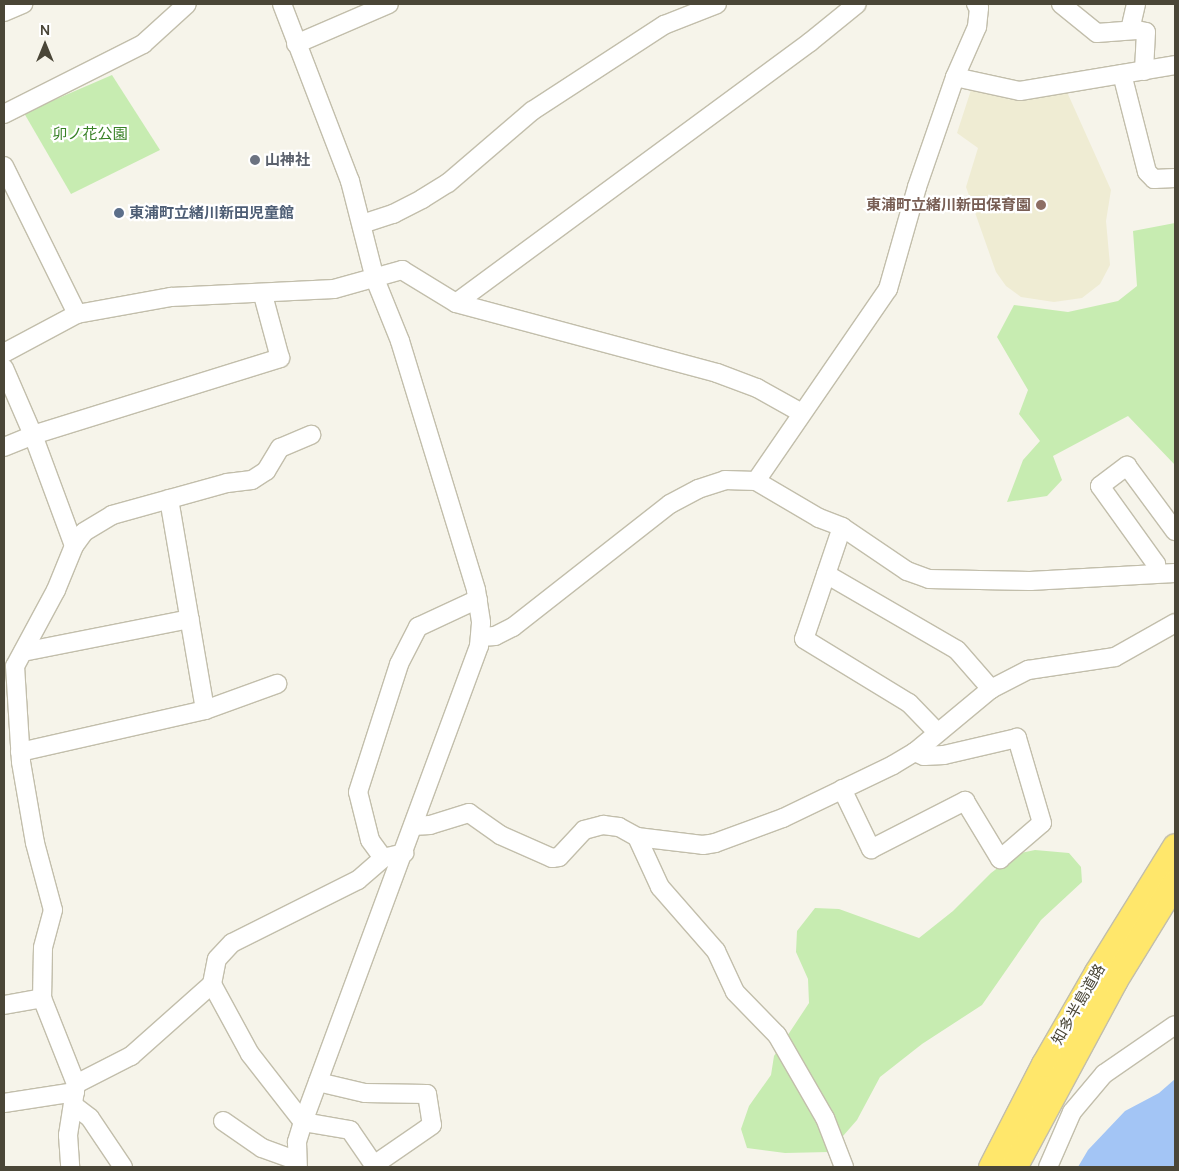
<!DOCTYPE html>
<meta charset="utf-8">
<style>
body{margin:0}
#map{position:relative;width:1179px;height:1171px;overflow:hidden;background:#f6f4ea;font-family:Manrope,"Noto Sans JP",sans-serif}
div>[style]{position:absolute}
.education>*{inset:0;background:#efecd3}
.green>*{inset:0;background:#c7ecb1}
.water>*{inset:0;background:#a3c5f5}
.roads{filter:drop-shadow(1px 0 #c2beab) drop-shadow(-1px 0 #c2beab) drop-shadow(0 1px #c2beab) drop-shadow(0 -1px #c2beab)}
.minor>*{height:18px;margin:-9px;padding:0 9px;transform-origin:9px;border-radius:9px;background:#fff}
.highway>*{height:25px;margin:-12.5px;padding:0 12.5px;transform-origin:12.5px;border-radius:12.5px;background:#ffe76b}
.dots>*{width:14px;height:14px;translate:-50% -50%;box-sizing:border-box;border:2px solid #fff;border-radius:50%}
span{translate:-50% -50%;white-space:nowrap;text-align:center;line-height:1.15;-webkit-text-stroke:4.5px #fff;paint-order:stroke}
.park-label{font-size:15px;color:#388126}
.worship-label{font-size:15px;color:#5b616d;font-weight:700}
.left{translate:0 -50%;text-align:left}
.education-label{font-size:15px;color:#785e54;font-weight:700}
.right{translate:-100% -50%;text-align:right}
.service-label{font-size:15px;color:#4e5e75;font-weight:700}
.street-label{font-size:15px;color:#4a4637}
.frame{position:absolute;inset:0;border:5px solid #4a4637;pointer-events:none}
.north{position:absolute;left:20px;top:20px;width:50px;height:50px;-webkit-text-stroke:4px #fff;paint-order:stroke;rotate:0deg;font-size:14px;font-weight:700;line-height:20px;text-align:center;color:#4a4637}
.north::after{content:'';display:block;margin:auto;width:18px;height:22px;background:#4a4637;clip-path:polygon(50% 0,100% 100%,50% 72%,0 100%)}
</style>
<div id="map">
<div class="education">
<div style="clip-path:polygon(971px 90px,1012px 100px,1067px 92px,1111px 190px,1106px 221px,1110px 265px,1100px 284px,1082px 298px,1054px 302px,1021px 297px,1006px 286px,996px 272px,966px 187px,978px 148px,957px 133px)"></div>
</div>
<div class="green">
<div style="clip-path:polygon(112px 75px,160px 150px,71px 194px,24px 113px)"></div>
<div style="clip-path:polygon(1175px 223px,1175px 465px,1128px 416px,1053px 456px,1062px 480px,1047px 496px,1007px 502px,1023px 460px,1040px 441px,1019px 414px,1028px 390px,997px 337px,1014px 305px,1068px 312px,1118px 301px,1137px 286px,1133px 231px)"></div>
<div style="clip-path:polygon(1035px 850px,1069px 853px,1081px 867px,1082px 882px,1041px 920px,982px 1005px,922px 1044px,880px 1077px,857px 1120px,829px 1152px,785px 1153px,747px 1148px,741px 1129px,749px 1106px,771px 1075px,774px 1056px,809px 1003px,808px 979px,796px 952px,797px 931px,815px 908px,839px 909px,919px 938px,953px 911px,991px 873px,1016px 854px)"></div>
</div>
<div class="water">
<div style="clip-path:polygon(1175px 1079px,1175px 1167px,1078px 1167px,1088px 1150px,1125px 1111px,1159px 1093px)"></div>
</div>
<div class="roads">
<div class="minor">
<div style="left:282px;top:4px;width:190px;rotate:69deg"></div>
<div style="left:350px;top:181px;width:101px;rotate:75.7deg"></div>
<div style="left:375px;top:279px;width:67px;rotate:68deg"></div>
<div style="left:400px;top:341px;width:260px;rotate:73deg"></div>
<div style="left:476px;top:590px;width:33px;rotate:81deg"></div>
<div style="left:481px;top:623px;width:23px;rotate:95deg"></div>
<div style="left:479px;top:646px;width:507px;rotate:110.29deg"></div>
<div style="left:303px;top:1122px;width:21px;rotate:107deg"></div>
<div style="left:297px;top:1142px;width:25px;rotate:88deg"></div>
<div style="left:1061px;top:4px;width:46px;rotate:38.9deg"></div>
<div style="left:1097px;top:33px;width:40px;rotate:-4.3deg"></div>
<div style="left:1137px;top:30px;width:9px;rotate:13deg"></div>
<div style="left:1146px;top:32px;width:39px;rotate:93deg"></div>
<div style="left:4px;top:12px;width:21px;rotate:-23deg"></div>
<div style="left:1130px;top:30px;width:27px;rotate:-77deg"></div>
<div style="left:296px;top:44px;width:101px;rotate:-23.3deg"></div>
<div style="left:1122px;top:74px;width:101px;rotate:75.7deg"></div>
<div style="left:1147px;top:172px;width:10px;rotate:45deg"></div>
<div style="left:1154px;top:179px;width:21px;rotate:-3deg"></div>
<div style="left:955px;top:77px;width:66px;rotate:12.2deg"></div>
<div style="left:1020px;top:91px;width:157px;rotate:-9.5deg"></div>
<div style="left:4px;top:114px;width:156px;rotate:-26.7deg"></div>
<div style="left:143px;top:44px;width:59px;rotate:-42.3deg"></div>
<div style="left:4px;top:166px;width:165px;rotate:63.7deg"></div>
<div style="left:362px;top:224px;width:33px;rotate:-18deg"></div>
<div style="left:393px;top:214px;width:33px;rotate:-27deg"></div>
<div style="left:422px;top:199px;width:31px;rotate:-32deg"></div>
<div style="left:448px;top:183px;width:111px;rotate:-40.6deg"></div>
<div style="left:532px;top:111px;width:158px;rotate:-33.1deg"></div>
<div style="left:664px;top:25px;width:57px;rotate:-21.6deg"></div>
<div style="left:456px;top:303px;width:440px;rotate:-36.4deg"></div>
<div style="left:810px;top:42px;width:60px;rotate:-39deg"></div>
<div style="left:4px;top:353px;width:83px;rotate:-28.1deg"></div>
<div style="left:77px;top:314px;width:96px;rotate:-10.3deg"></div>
<div style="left:171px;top:297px;width:163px;rotate:-2.8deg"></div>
<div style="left:334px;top:289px;width:71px;rotate:-15.6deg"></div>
<div style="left:402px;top:270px;width:63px;rotate:31.4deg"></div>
<div style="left:456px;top:303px;width:270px;rotate:15deg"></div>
<div style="left:717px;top:373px;width:43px;rotate:20.6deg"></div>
<div style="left:757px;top:388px;width:51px;rotate:29.1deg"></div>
<div style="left:4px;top:368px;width:73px;rotate:66.6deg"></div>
<div style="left:33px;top:435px;width:118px;rotate:69.7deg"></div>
<div style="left:74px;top:546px;width:48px;rotate:112.2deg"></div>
<div style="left:56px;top:590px;width:86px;rotate:118.3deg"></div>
<div style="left:15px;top:666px;width:96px;rotate:86.4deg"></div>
<div style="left:21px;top:762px;width:82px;rotate:80.2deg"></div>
<div style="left:35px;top:843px;width:69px;rotate:75deg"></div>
<div style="left:53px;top:910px;width:39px;rotate:105deg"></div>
<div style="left:43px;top:948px;width:50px;rotate:91.1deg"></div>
<div style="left:42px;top:998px;width:92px;rotate:68.4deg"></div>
<div style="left:76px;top:1084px;width:52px;rotate:98.9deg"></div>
<div style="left:68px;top:1135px;width:32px;rotate:86deg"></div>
<div style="left:4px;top:447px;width:31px;rotate:-22deg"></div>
<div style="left:33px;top:435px;width:259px;rotate:-17.3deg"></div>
<div style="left:280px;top:358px;width:65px;rotate:-105.1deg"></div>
<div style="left:756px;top:481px;width:233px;rotate:-55.5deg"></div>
<div style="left:888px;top:289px;width:106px;rotate:-74.1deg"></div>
<div style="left:917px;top:187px;width:116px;rotate:-70.9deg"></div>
<div style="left:955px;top:77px;width:55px;rotate:-66.3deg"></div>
<div style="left:977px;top:27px;width:19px;rotate:-84deg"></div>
<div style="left:979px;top:8px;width:5px;rotate:-127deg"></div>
<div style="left:169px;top:499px;width:214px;rotate:80.3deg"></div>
<div style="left:842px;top:527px;width:118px;rotate:108.7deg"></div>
<div style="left:804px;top:639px;width:123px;rotate:31.4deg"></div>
<div style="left:909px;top:703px;width:40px;rotate:46deg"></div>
<div style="left:74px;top:546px;width:17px;rotate:-54deg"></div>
<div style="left:84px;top:532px;width:33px;rotate:-31deg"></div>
<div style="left:112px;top:515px;width:119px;rotate:-15.5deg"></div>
<div style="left:227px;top:483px;width:25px;rotate:-7deg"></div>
<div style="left:252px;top:480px;width:17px;rotate:-33deg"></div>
<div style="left:266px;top:471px;width:27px;rotate:-59deg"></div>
<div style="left:280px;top:448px;width:34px;rotate:-23deg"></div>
<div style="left:1157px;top:573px;width:9px;rotate:-96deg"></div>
<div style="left:1156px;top:564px;width:96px;rotate:-125.7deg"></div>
<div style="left:1100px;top:486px;width:34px;rotate:-37deg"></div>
<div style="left:1127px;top:466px;width:81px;rotate:53.6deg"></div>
<div style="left:826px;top:574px;width:151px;rotate:30.1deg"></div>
<div style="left:957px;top:650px;width:52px;rotate:48.9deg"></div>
<div style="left:481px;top:637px;width:14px;rotate:-4deg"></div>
<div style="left:495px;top:636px;width:20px;rotate:-27deg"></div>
<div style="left:513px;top:627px;width:199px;rotate:-38.1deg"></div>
<div style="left:670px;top:504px;width:32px;rotate:-28deg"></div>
<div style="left:698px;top:489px;width:28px;rotate:-18deg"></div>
<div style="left:725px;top:480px;width:31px;rotate:2deg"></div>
<div style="left:756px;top:481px;width:73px;rotate:30.4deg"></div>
<div style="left:819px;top:518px;width:25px;rotate:21deg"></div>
<div style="left:842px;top:527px;width:78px;rotate:34.1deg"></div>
<div style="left:907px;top:571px;width:23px;rotate:20deg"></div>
<div style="left:929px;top:579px;width:101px;rotate:1.1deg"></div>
<div style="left:1030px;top:581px;width:145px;rotate:-3.2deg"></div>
<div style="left:23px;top:652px;width:170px;rotate:-11.2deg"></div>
<div style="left:20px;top:752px;width:190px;rotate:-12.8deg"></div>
<div style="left:205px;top:710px;width:77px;rotate:-19.9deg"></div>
<div style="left:842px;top:789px;width:67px;rotate:64.2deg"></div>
<div style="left:871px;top:849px;width:106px;rotate:-27.1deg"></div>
<div style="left:965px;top:801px;width:68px;rotate:58.9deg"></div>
<div style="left:1000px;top:859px;width:55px;rotate:-40.6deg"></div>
<div style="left:1042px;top:823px;width:89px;rotate:-106.4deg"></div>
<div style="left:1017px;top:738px;width:75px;rotate:166.9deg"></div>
<div style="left:944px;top:755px;width:20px;rotate:177deg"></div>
<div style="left:924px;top:756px;width:10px;rotate:-156deg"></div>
<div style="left:413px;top:826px;width:17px;rotate:-3deg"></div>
<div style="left:430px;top:825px;width:41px;rotate:-17.1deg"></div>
<div style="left:469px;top:813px;width:38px;rotate:35deg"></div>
<div style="left:500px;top:835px;width:57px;rotate:23.9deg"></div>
<div style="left:552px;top:858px;width:7px;rotate:-8deg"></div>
<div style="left:559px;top:857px;width:37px;rotate:-47deg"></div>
<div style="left:584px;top:830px;width:20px;rotate:-15deg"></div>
<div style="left:603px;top:825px;width:16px;rotate:7deg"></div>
<div style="left:619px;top:827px;width:21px;rotate:29deg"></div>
<div style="left:637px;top:837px;width:66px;rotate:6.9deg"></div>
<div style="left:703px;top:845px;width:12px;rotate:-9deg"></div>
<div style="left:715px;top:843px;width:72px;rotate:-20.2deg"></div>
<div style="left:783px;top:818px;width:122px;rotate:-25.7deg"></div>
<div style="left:893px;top:765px;width:26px;rotate:-31deg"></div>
<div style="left:915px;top:752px;width:99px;rotate:-39.7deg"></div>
<div style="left:991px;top:689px;width:42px;rotate:-27.2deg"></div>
<div style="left:1028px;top:670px;width:88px;rotate:-8.5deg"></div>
<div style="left:1115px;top:657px;width:69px;rotate:-29.5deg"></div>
<div style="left:637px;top:837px;width:55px;rotate:65.3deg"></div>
<div style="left:660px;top:887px;width:85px;rotate:48.8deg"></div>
<div style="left:716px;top:951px;width:45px;rotate:65.1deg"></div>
<div style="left:735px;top:992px;width:60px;rotate:45.7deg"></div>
<div style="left:777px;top:1035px;width:96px;rotate:60deg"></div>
<div style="left:825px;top:1118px;width:53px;rotate:68.8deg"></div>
<div style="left:383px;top:858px;width:22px;rotate:-126deg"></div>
<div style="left:370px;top:840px;width:49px;rotate:-104deg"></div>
<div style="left:358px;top:792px;width:134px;rotate:-72.2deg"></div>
<div style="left:399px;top:664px;width:42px;rotate:-62.8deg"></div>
<div style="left:418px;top:627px;width:66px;rotate:-25deg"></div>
<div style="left:4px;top:1005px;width:39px;rotate:-10deg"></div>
<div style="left:318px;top:1082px;width:48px;rotate:13.2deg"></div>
<div style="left:365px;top:1093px;width:62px;rotate:0.9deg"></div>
<div style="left:427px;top:1094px;width:31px;rotate:81deg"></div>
<div style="left:432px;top:1125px;width:70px;rotate:145.4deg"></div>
<div style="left:374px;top:1165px;width:42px;rotate:-124.4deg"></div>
<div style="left:350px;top:1130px;width:48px;rotate:-170.3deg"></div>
<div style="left:303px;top:1122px;width:86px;rotate:-127.9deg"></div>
<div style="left:250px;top:1054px;width:80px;rotate:-118.5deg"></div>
<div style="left:212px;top:984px;width:25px;rotate:-79deg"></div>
<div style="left:217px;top:959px;width:22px;rotate:-47deg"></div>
<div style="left:232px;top:943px;width:141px;rotate:-26.6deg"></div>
<div style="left:358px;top:880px;width:33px;rotate:-41deg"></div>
<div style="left:383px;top:858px;width:22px;rotate:-13deg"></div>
<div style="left:76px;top:1084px;width:62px;rotate:-27deg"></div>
<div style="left:131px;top:1056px;width:108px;rotate:-41.6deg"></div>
<div style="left:4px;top:1103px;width:72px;rotate:-8.8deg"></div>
<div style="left:73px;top:1105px;width:21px;rotate:37deg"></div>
<div style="left:90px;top:1118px;width:59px;rotate:56deg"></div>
<div style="left:223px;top:1121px;width:47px;rotate:34.7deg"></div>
<div style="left:262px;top:1148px;width:37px;rotate:20deg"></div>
<div style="left:1048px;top:1167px;width:60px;rotate:-66.4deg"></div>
<div style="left:1072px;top:1112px;width:50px;rotate:-49.9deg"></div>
<div style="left:1104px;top:1074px;width:86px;rotate:-34.6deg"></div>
</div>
<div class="highway">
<div style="left:991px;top:1167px;width:116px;rotate:-62.8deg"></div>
<div style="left:1044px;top:1064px;width:106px;rotate:-60.1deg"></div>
<div style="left:1097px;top:972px;width:148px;rotate:-58.2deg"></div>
<div style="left:1014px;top:1167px;width:211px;rotate:-61.7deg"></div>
<div style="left:1114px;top:981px;width:116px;rotate:-58.4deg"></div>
</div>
</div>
<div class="dots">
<div style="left:255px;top:160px;background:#6b7280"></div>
<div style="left:1041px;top:205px;background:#8d6e63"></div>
<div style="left:119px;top:213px;background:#5c6f8a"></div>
</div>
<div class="park-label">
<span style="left:90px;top:134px">卯ノ花公園</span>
</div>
<div class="worship-label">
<span class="left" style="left:265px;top:160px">山神社</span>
</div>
<div class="education-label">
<span class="right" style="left:1031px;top:205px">東浦町立緒川新田保育園</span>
</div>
<div class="service-label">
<span class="left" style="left:129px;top:213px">東浦町立緒川新田児童館</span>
</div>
<div class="street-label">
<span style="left:1078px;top:1004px;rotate:-60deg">知多半島道路</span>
</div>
<div class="frame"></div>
<div class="north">N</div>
</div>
